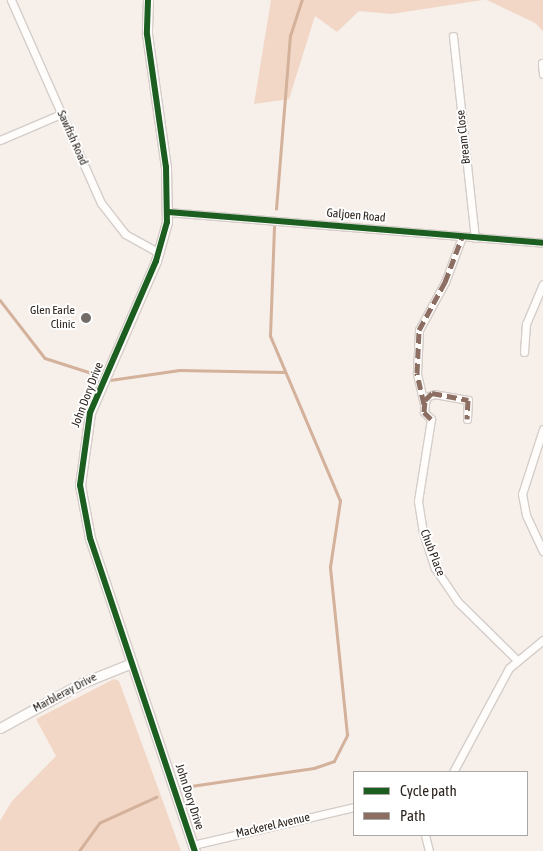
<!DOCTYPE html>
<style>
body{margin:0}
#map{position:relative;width:543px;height:851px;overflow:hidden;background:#f7efea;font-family:"Asap Condensed",sans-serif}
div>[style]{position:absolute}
.green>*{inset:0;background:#f2d7c6}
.stream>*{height:2.5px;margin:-1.25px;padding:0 1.25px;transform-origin:1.25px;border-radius:1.25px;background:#d3b19a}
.roads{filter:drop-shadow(1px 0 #d5cdc8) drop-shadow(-1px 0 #d5cdc8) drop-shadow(0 1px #d5cdc8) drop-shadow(0 -1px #d5cdc8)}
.minor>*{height:7px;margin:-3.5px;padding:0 3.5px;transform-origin:3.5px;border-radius:3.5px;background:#fefdfc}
.tertiary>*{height:9px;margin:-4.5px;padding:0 4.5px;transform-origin:4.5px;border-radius:4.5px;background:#fefdfc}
.quiet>*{height:5px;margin-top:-2.5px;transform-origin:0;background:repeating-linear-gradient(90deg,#8d6e63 0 10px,transparent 0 15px)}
.cycleway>*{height:6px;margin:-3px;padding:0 3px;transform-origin:3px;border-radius:3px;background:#1b5e20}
.dots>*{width:14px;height:14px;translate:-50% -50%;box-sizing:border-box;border:2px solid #fff;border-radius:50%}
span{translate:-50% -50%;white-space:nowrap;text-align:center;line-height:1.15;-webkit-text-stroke:4px #fff;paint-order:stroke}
.street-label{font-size:12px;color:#2c241e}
.poi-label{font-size:12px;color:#2c241e}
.right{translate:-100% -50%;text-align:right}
.legend{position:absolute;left:353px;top:771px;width:175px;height:65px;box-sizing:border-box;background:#fff;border:1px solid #aba7a5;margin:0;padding:6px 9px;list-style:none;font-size:15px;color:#2c241e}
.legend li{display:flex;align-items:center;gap:10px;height:25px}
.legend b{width:25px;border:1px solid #aba7a5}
</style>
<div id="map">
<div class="green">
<div style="clip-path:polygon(271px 0,483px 0,391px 14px,359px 11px,337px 32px,315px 16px,289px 99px,254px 104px)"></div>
<div style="clip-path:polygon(487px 0,543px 0,543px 31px,535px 23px)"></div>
<div style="clip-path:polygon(114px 679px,119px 681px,181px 851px,0 851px,0 821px,12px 801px,56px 756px,36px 719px)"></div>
</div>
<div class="stream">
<div style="left:276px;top:209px;width:174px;rotate:-85.4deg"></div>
<div style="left:290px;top:36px;width:38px;rotate:-72deg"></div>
<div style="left:0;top:300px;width:73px;rotate:52.2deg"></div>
<div style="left:45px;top:358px;width:56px;rotate:17.8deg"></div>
<div style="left:110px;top:380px;width:70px;rotate:-8.2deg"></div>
<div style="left:179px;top:370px;width:106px;rotate:1.1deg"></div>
<div style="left:191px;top:786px;width:124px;rotate:-8.3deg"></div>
<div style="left:314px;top:768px;width:21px;rotate:-19deg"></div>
<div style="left:334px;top:761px;width:29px;rotate:-63deg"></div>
<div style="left:347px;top:735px;width:169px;rotate:-95.8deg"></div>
<div style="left:330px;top:567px;width:67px;rotate:-81.4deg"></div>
<div style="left:340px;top:501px;width:179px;rotate:-113deg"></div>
<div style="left:270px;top:336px;width:109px;rotate:-87.9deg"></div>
<div style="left:79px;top:851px;width:34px;rotate:-54deg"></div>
<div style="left:99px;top:823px;width:63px;rotate:-24.5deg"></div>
</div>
<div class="roads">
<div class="minor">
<div style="left:11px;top:0;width:222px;rotate:66.1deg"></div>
<div style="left:101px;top:203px;width:39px;rotate:52deg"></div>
<div style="left:125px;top:234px;width:39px;rotate:29deg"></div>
<div style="left:453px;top:36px;width:203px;rotate:83.8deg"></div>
<div style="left:542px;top:63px;width:11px;rotate:85deg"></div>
<div style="left:0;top:140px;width:66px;rotate:-23.1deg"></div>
<div style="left:168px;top:212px;width:376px;rotate:4.7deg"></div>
<div style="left:524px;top:352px;width:28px;rotate:-86deg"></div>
<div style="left:526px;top:324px;width:43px;rotate:-67deg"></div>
<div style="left:424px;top:404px;width:32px;rotate:-103deg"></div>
<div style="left:417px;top:373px;width:43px;rotate:-87.3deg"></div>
<div style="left:419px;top:330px;width:55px;rotate:-61.6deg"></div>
<div style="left:445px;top:282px;width:48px;rotate:-69.3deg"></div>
<div style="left:467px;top:419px;width:19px;rotate:-87deg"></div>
<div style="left:468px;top:400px;width:34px;rotate:-170deg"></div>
<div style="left:435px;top:394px;width:9px;rotate:162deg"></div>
<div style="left:426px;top:397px;width:15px;rotate:98deg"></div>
<div style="left:424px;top:412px;width:10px;rotate:45deg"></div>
<div style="left:431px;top:419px;width:83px;rotate:99deg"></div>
<div style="left:418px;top:501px;width:31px;rotate:81deg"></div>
<div style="left:423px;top:532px;width:38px;rotate:72deg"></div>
<div style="left:435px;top:568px;width:40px;rotate:56deg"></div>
<div style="left:457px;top:601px;width:83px;rotate:44.5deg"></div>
<div style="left:543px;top:429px;width:68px;rotate:107.9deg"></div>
<div style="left:522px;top:494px;width:21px;rotate:79deg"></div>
<div style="left:526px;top:515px;width:40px;rotate:65deg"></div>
<div style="left:453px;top:772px;width:118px;rotate:-61.7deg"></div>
<div style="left:509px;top:668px;width:44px;rotate:-39.5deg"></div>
<div style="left:425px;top:835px;width:16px;rotate:76deg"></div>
<div style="left:193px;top:845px;width:165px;rotate:-13.3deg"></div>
</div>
<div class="tertiary">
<div style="left:148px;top:0;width:34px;rotate:92deg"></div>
<div style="left:147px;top:34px;width:134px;rotate:81.9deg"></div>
<div style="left:166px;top:167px;width:55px;rotate:89deg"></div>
<div style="left:167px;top:222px;width:41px;rotate:105.8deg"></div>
<div style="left:156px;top:261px;width:166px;rotate:113.5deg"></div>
<div style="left:90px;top:413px;width:73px;rotate:97.9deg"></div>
<div style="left:80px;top:485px;width:54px;rotate:79.3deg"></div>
<div style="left:90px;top:538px;width:330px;rotate:71.5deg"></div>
<div style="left:0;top:728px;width:94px;rotate:-28.8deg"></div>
<div style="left:82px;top:683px;width:54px;rotate:-21.8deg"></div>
</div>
</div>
<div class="quiet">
<div style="left:424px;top:404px;width:32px;rotate:-103deg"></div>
<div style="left:417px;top:373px;width:43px;rotate:-87.3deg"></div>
<div style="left:419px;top:330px;width:55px;rotate:-61.6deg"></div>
<div style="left:445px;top:282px;width:48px;rotate:-69.3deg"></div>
<div style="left:431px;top:419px;width:10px;rotate:-135deg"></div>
<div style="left:424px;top:412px;width:12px;rotate:-85deg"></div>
<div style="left:425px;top:400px;width:10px;rotate:-45deg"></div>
<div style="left:432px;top:393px;width:37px;rotate:11deg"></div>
<div style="left:468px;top:400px;width:19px;rotate:93deg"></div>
</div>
<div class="cycleway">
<div style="left:148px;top:0;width:34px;rotate:92deg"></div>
<div style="left:147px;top:34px;width:134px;rotate:81.9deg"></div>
<div style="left:166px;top:167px;width:55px;rotate:89deg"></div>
<div style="left:167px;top:222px;width:41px;rotate:105.8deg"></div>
<div style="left:156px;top:261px;width:166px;rotate:113.5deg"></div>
<div style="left:90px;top:413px;width:73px;rotate:97.9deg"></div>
<div style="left:80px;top:485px;width:54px;rotate:79.3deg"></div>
<div style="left:90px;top:538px;width:330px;rotate:71.5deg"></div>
<div style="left:168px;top:212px;width:376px;rotate:4.7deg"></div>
</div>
<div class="dots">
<div style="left:86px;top:318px;background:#736b65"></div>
</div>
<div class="street-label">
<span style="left:464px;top:137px;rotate:-96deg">Bream Close</span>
<span style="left:72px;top:138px;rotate:66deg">Sawfish Road</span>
<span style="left:356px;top:216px;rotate:5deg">Galjoen Road</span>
<span style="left:88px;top:395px;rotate:-69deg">John Dory Drive</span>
<span style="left:432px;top:553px;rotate:69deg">Chub Place</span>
<span style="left:65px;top:693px;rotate:-28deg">Marbleray Drive</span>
<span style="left:189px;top:797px;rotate:72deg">John Dory Drive</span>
<span style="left:273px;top:826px;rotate:-13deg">Mackerel Avenue</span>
</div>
<div class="poi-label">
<span class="right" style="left:75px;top:318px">Glen Earle<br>Clinic</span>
</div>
<ul class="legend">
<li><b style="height:6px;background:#1b5e20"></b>Cycle path</li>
<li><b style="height:6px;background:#8d6e63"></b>Path</li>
</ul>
</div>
